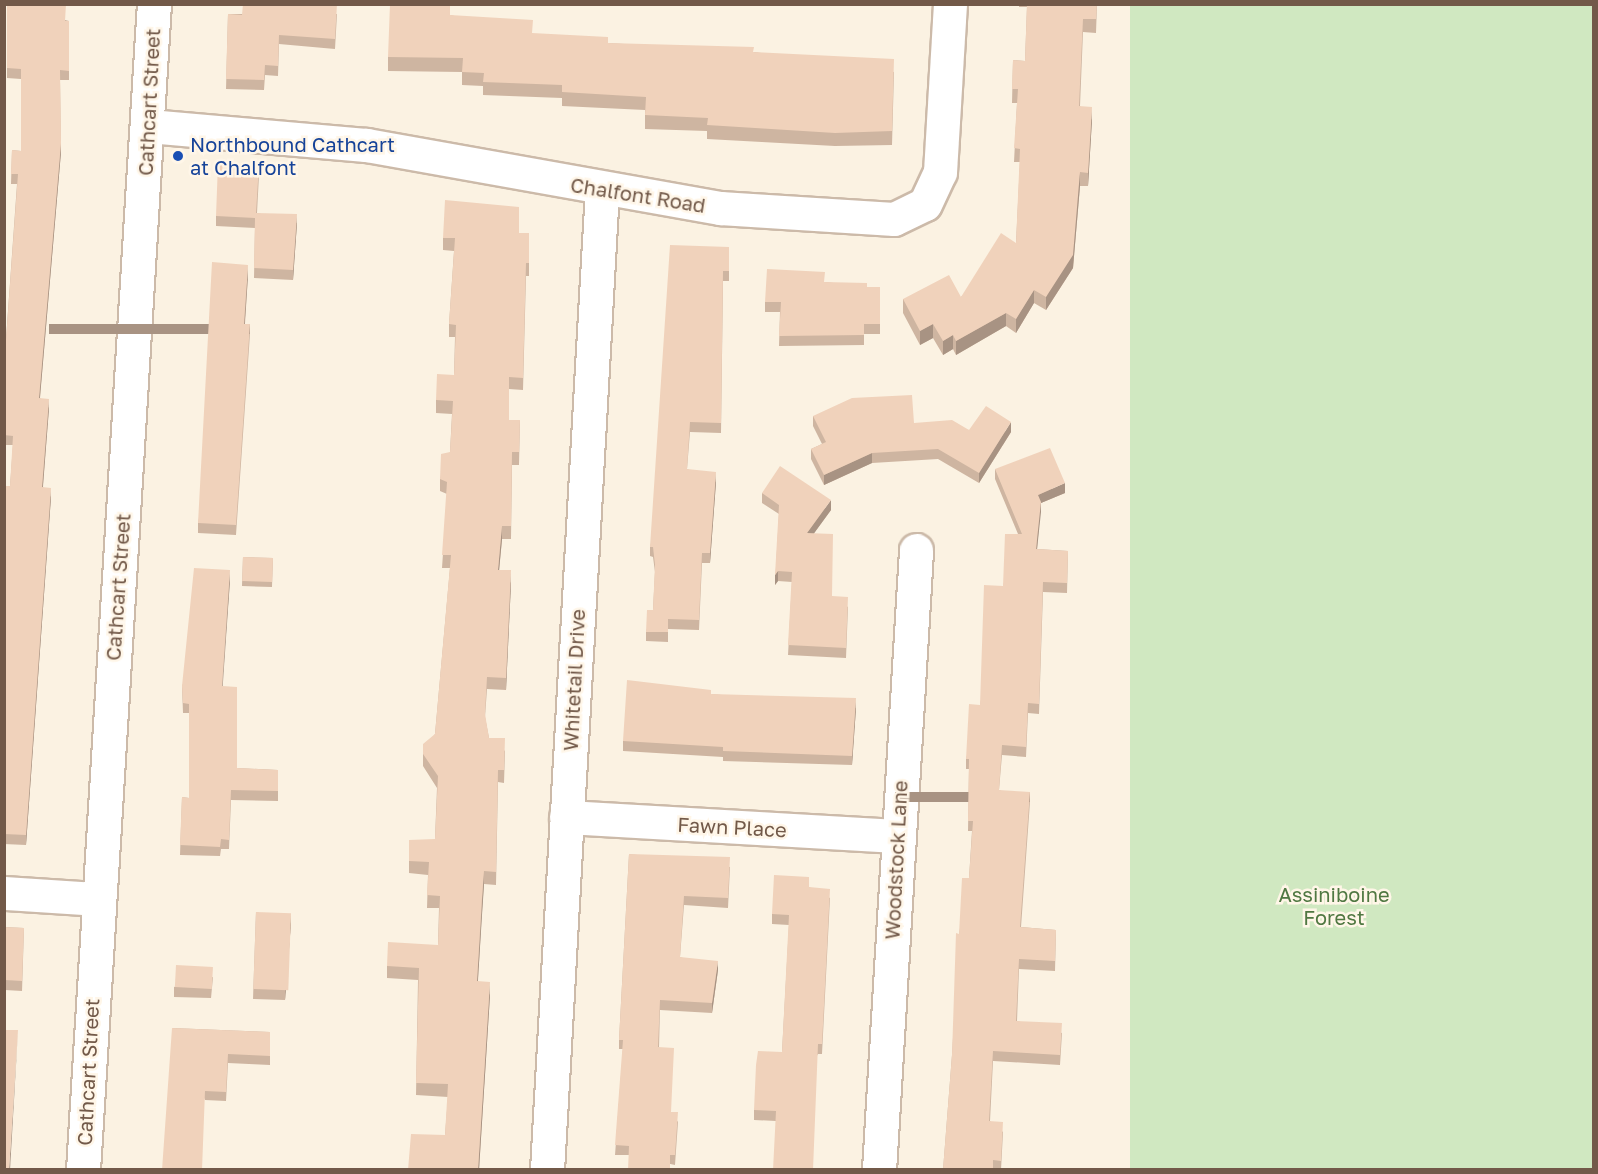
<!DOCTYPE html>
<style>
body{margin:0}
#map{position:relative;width:1598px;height:1174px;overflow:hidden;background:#fbf2e2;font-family:"Golos Text",sans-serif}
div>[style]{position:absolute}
.green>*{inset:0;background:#d0e8c1;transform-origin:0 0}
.roads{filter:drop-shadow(2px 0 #ccbaa9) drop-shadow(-2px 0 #ccbaa9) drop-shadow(0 2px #ccbaa9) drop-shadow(0 -2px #ccbaa9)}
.minor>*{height:33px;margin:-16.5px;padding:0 16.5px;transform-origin:16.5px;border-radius:16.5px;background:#fff}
.wall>*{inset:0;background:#ceb5a1;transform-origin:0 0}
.shaded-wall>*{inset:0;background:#a89383;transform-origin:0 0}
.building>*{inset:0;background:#f0d2bb;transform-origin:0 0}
.dots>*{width:16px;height:16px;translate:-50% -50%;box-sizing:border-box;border:3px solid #fff6e8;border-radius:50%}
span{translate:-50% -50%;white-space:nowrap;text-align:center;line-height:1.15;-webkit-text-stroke:5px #fff6e8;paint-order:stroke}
.street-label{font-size:20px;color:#725949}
.transit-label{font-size:20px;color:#164399}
.left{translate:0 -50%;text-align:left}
.park-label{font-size:20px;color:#507842}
.frame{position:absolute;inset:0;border:6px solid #725949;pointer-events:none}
</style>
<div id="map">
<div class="green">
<div style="left:1130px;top:5px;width:463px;height:1166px"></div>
</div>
<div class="roads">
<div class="minor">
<div style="left:148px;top:126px;width:219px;rotate:5deg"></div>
<div style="left:366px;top:145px;width:360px;rotate:10.1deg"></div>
<div style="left:720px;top:208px;width:174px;rotate:3.6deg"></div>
<div style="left:894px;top:219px;width:34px;rotate:-26deg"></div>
<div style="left:925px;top:204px;width:35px;rotate:-65deg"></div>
<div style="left:940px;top:172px;width:168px;rotate:-86.6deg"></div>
<div style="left:566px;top:817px;width:332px;rotate:3.3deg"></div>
<div style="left:4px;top:893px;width:94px;rotate:3.7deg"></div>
<div style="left:83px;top:1170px;width:1168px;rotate:-86.52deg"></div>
<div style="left:547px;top:1170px;width:982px;rotate:-86.79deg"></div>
<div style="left:879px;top:1170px;width:621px;rotate:-86.58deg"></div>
</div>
</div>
<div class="wall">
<div style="clip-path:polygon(7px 4px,69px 21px,69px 80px,60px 80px,61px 152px,40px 398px,49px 408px,43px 487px,51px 497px,26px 845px,4px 844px,5px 486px,10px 486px,13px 445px,4px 445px,4px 353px,5px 353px,17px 184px,11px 184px,12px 150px,21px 151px,21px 79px,7px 78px)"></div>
<div style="clip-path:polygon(1019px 4px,1097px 4px,1096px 33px,1083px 32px,1080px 106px,1092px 120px,1088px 186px,1080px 186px,1073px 268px,1046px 310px,1034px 303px,1016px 333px,1006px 326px,956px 355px,953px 349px,943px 355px,933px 338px,920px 345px,903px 313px,903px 299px,961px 297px,1016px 243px,1020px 162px,1014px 162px,1017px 103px,1012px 103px,1013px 60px,1025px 61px,1027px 7px,1019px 7px)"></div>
<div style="clip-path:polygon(228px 14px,337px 14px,335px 49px,279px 44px,278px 76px,265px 75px,264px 90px,226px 89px)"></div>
<div style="clip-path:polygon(450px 15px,533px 34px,608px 43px,754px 52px,894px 72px,892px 145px,835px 146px,707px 139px,707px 131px,645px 129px,645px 110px,562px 106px,562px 98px,483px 95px,483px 86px,462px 85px,462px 72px,388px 71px,388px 57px)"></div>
<div style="clip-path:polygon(259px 175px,257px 213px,297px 223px,293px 280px,254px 278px,255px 228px,216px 226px,216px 216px)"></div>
<div style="clip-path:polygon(519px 233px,529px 233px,529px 276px,526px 276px,523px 390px,509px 389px,509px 420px,520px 420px,519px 465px,512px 465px,511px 539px,502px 539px,499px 570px,511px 583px,506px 690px,487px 689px,485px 717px,489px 738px,505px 751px,504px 783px,498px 782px,496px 885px,484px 884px,482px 910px,478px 981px,490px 995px,479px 1170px,408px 1170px,445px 1135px,448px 1097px,416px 1095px,418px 980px,387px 978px,387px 966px,438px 945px,439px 908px,427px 908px,428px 875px,409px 873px,409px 861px,435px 839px,437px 788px,423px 766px,423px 754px,435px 734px,450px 568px,442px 568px,447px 494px,440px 491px,440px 479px,450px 452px,452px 414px,436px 413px,436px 400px,454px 375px,455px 337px,449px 337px,449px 324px,454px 251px,443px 250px,443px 238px)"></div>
<div style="clip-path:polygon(729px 247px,729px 281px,723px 281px,721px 433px,690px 432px,687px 469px,716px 482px,710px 563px,702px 563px,699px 630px,668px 629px,668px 642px,646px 641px,646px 632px,653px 610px,655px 572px,653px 557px,650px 556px,650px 547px)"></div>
<div style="clip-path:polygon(248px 275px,245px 324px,250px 334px,236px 535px,198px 533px,198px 523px)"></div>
<div style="clip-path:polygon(825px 282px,867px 287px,880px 287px,880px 334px,864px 334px,864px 345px,779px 346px,780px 312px,765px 312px,765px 302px)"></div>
<div style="clip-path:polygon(813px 416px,914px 423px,969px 430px,1011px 432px,979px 483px,938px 459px,872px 463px,824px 485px,811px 459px,811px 449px,822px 444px,813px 426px)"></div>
<div style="clip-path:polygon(995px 469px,1065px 493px,1041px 503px,1037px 549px,1068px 551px,1067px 593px,1043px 592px,1039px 714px,1028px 713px,1026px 757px,1002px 755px,999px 790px,1030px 802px,1021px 927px,1056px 930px,1055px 971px,1019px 969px,1017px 1021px,1062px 1033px,1060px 1065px,993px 1061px,990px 1121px,1003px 1132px,1001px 1170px,943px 1170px,952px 1055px,959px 934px,969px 878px,972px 831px,968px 831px,969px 769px,966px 769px,966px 759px,980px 705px,1003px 586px,1018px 534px,995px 479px)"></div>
<div style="clip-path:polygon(762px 493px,831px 510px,814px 533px,832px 596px,848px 607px,846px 658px,788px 655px,792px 582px,778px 581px,775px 585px,779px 514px,762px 503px)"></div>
<div style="left:243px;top:557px;width:30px;height:29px;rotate:2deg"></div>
<div style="clip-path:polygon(230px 580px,222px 686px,237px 768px,278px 770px,278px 801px,231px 800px,229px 849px,221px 849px,220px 856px,180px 855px,182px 797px,189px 798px,189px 713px,183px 713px,182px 686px)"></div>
<div style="clip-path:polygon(711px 694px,856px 708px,852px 765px,723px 761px,723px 757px,623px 751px,623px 741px)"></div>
<div style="clip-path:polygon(629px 854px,730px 867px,728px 908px,684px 905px,680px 957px,718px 970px,712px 1013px,660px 1010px,659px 1047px,671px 1112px,678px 1122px,675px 1165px,629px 1155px,615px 1155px,623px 1049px,619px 1049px,619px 1040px)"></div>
<div style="clip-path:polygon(809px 887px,830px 898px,822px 1054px,818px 1054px,776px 1121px,754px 1120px,754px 1110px,782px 1052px,789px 925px,772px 924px,772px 914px)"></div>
<div style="clip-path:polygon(256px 912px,291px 923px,285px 1000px,253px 999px)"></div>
<div style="clip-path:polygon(4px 927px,24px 928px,22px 991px,5px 990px)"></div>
<div style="clip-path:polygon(213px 977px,211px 998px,174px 997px,174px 987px)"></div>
<div style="clip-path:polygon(172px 1028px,270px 1032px,270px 1065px,228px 1063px,226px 1101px,205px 1100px)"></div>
</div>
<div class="shaded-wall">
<div style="clip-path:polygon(1092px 107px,1092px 120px,1088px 186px,1088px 173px)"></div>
<div style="clip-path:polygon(61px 143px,61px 152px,39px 408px,39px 398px)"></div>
<div style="clip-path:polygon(1080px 172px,1080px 186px,1073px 268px,1046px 310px,1046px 297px)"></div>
<div style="clip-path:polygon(297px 214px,297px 223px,293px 280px,293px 270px)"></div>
<div style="clip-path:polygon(248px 265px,248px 275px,244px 334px,244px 324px)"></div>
<div style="clip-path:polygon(1034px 290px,1034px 303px,1016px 333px,1016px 319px)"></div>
<div style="clip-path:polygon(1006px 313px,1006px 326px,956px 355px,956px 341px)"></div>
<div style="left:250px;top:324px;width:10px;height:201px;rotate:90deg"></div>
<div style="clip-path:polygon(933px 324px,933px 338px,920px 345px,920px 331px)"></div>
<div style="clip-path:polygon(953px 335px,953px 349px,943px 355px,943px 341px)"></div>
<div style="clip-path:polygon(49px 399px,49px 408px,42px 497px,42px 487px)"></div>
<div style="clip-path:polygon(1011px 422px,1011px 432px,979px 483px,979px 473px)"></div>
<div style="clip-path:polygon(872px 453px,872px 463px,824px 485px,824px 475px)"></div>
<div style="clip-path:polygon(716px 472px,716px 482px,710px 563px,710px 553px)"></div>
<div style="clip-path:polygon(1065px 483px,1065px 493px,1041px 503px,1041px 512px,1036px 559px,1038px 495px)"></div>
<div style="clip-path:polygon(51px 488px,51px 497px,26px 845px,26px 835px)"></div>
<div style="clip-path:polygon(831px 500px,831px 510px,807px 543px,807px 533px)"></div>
<div style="clip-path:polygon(502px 526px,502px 539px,498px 582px,498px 570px)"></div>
<div style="clip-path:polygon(230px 570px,230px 580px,222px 696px,222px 686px)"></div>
<div style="clip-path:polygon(511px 570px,511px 583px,506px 690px,506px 678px)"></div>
<div style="clip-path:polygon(778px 571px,778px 581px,775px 585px,775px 575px)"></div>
<div style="clip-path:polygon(856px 698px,856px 708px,852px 765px,852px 756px)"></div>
<div style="left:1030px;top:792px;width:10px;height:135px;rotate:90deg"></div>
<div style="clip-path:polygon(484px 871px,484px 884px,477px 994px,477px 981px)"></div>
<div style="clip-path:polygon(291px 913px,291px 923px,285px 1000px,285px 990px)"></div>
<div style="clip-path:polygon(718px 961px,718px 970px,712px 1013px,712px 1003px)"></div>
<div style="clip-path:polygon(490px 982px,490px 995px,479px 1170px,478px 1170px)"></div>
<div style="clip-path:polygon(18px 1030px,10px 1170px,9px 1170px)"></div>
</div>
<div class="building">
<div style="clip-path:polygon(7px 4px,66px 4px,65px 21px,69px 21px,69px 71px,60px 70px,61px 143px,39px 398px,49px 399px,42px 487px,51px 488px,26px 835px,4px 834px,5px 486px,10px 486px,13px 436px,4px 435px,4px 353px,5px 353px,18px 174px,11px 174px,12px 150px,21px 151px,21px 69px,7px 68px)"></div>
<div style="clip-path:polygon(243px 4px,337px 4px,335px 39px,279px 35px,278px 66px,265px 65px,264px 80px,226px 79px,228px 14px,242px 15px)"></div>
<div style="clip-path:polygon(390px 4px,450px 6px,450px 15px,533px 20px,532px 33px,608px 37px,608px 43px,754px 47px,753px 52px,894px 59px,892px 131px,835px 133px,707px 125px,708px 118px,645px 115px,646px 97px,562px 92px,562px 85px,483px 82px,484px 73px,462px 72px,463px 58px,388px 57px)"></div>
<div style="clip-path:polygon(1027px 4px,1097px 4px,1096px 19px,1083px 19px,1079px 106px,1092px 107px,1088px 173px,1080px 172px,1073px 255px,1046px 297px,1034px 290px,1016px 319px,1006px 313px,956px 341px,953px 335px,943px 341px,933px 324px,920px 331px,903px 299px,949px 275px,961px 297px,1001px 233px,1016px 243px,1020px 149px,1014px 148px,1018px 89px,1012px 89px,1013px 60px,1025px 61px)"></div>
<div style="clip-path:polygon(218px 163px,259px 165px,256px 213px,297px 214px,293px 270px,254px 268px,255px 218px,216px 216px)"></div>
<div style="clip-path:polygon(445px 200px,519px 207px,519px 233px,529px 233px,529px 263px,526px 263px,523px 378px,509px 377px,509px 420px,520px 420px,519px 452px,512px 452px,511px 526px,502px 526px,498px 570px,511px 570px,506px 678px,487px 677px,485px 714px,489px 738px,505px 738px,504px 770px,498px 770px,496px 872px,484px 871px,482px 898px,477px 981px,490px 982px,478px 1170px,408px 1170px,411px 1134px,445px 1135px,448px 1084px,416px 1083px,419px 968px,387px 966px,388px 942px,438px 945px,440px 896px,427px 895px,429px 862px,409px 861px,409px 840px,435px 839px,438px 776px,423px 754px,423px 744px,435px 734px,451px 555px,442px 555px,447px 482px,440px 479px,441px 454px,450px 452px,453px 401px,436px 400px,437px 374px,454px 375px,456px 325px,449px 324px,455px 238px,443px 238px)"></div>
<div style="clip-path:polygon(670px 245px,729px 247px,729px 271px,723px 271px,721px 423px,690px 422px,687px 469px,716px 472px,710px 553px,702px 553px,699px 620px,668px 619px,668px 632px,646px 632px,647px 610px,653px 610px,655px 565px,653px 547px,650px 547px)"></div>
<div style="clip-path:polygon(212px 262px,248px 265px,244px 324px,250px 324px,236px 525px,198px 523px)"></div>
<div style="clip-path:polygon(767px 269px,825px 272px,824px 282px,867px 283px,867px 287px,880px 287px,880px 324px,864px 324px,864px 335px,779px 336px,781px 302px,765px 302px)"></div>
<div style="clip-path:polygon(912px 395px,914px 423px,952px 420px,969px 430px,986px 406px,1011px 422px,979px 473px,938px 449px,872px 453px,824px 475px,811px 449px,826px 442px,813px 416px,852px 398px)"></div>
<div style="clip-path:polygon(1050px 448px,1065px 483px,1038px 495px,1041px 502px,1036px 549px,1068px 551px,1067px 583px,1043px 582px,1039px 704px,1028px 703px,1026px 747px,1002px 745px,999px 790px,1030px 792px,1020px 927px,1056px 930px,1055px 961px,1019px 959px,1016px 1021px,1062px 1023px,1060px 1055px,993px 1051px,989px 1121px,1003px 1122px,1001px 1161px,993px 1160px,993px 1170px,943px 1170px,952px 1055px,956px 933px,959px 934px,962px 878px,969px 878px,973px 821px,968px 821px,969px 759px,966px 759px,969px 704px,980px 705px,984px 585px,1003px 586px,1005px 534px,1022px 534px,995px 469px)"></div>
<div style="clip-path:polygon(780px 466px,831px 500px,807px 533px,833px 534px,832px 596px,848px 597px,846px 648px,788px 645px,792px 572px,778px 571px,775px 575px,779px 505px,762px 493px)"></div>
<div style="left:243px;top:557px;width:30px;height:24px;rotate:2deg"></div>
<div style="clip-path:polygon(194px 568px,230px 570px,222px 686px,237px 687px,237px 768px,278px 770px,278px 791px,231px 790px,229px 840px,221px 839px,220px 847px,180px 845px,182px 797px,189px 798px,189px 704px,183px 703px,182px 686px)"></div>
<div style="clip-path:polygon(627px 680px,711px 690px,711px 694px,856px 698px,852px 756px,723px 751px,723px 747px,623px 741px)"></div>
<div style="clip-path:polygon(629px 854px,730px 857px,728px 898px,684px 896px,680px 957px,718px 961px,712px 1003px,660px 1000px,658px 1047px,674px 1048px,671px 1112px,678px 1112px,675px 1155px,670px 1155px,670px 1170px,628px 1170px,629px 1146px,615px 1145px,623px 1040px,619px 1040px)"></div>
<div style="clip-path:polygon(774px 875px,809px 877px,809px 887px,830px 889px,822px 1044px,818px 1044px,813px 1170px,773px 1170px,776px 1111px,754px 1110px,756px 1065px,758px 1051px,782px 1052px,789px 915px,772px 914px)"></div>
<div style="left:256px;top:912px;width:35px;height:77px;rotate:2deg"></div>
<div style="clip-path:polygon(4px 927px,24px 928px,22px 981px,5px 980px,4px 990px)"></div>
<div style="left:176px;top:965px;width:37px;height:22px;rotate:3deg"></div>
<div style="clip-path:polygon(172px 1028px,270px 1032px,270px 1056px,228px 1054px,226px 1092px,205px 1091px,202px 1170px,162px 1170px)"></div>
<div style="clip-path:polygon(4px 1030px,18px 1030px,9px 1170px,4px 1170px)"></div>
</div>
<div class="dots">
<div style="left:178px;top:156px;background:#1a4fb4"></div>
</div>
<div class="street-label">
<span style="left:149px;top:102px;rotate:-87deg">Cathcart Street</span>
<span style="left:638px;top:195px;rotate:9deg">Chalfont Road</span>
<span style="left:118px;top:587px;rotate:-86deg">Cathcart Street</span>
<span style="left:574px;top:680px;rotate:-87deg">Whitetail Drive</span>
<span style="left:732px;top:827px;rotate:3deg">Fawn Place</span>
<span style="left:896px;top:860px;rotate:-87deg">Woodstock Lane</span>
<span style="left:88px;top:1072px;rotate:-87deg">Cathcart Street</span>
</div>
<div class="transit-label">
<span class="left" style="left:190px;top:156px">Northbound Cathcart<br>at Chalfont</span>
</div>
<div class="park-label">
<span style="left:1334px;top:906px">Assiniboine<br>Forest</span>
</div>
<div class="frame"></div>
</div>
